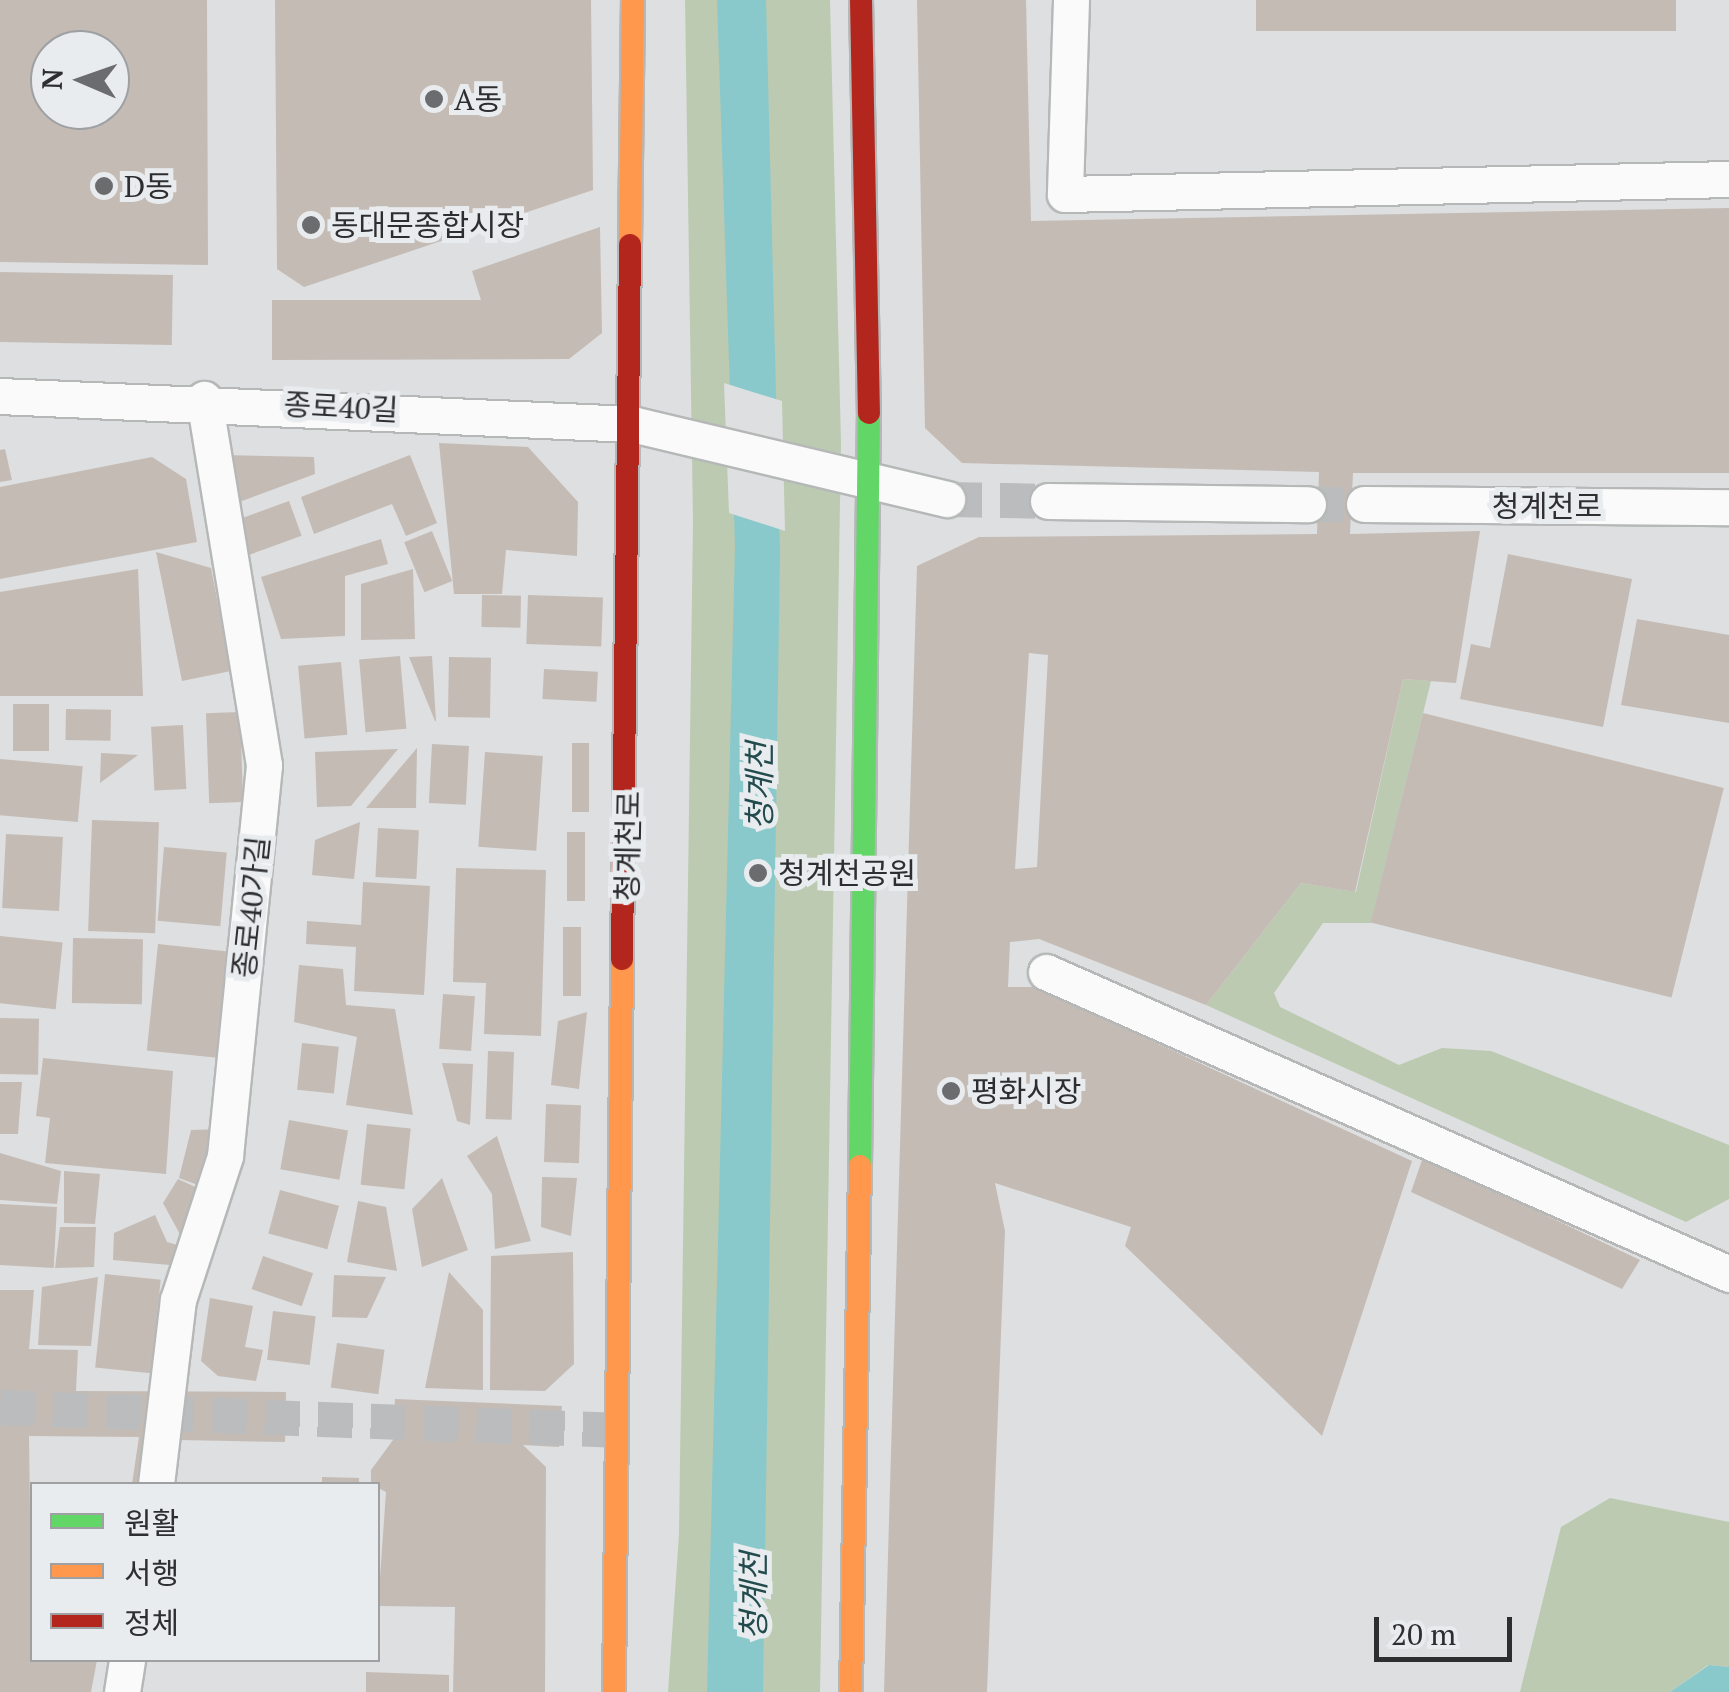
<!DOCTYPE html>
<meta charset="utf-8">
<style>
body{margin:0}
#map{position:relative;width:1729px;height:1692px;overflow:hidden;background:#dddfe0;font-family:"PT Serif","Noto Sans KR",serif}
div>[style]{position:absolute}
.green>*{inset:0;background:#bccab1}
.water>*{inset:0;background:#8ac9cb}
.pier>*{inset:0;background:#dddfe0}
.building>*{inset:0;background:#c5bbb5;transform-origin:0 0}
.street-tunnel>*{height:35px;margin-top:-17.5px;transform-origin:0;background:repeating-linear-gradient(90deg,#babcbd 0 35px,transparent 0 53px)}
.roads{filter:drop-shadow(2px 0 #b6b8b8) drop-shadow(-2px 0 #b6b8b8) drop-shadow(0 2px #b6b8b8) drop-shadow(0 -2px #b6b8b8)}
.street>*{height:35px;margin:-17.5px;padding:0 17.5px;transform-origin:17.5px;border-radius:17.5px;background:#fafafa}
.fast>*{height:22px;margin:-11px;padding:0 11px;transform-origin:11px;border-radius:11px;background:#63d668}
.slow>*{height:22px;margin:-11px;padding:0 11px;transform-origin:11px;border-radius:11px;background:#ff974d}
.jam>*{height:22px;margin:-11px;padding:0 11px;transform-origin:11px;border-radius:11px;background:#b3261e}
.dots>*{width:28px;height:28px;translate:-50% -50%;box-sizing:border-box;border:5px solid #e9ecef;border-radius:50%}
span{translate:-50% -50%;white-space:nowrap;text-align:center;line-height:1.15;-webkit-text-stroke:10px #e9ecef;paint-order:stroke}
.poi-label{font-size:30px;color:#2d2e2f}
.left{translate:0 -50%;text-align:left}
.street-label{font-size:30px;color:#2d2e2f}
.water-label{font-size:32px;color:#224b4d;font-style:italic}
.legend{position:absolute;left:30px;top:1482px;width:350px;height:180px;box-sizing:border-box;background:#e9ecef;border:2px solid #9ea0a2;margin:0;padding:12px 18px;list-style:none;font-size:30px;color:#2d2e2f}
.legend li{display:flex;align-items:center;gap:20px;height:50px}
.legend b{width:50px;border:2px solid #9ea0a2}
.north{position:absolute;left:30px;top:30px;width:100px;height:100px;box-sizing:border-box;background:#e9ecef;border:2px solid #9ea0a2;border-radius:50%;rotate:272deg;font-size:28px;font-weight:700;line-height:40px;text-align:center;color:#2d2e2f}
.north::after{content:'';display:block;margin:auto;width:35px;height:45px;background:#6b6c6d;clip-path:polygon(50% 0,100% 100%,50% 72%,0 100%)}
.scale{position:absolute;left:1374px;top:1617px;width:138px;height:45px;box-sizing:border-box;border:5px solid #2d2e2f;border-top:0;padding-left:12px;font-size:30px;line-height:35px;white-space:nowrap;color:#2d2e2f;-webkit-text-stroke:8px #e9ecef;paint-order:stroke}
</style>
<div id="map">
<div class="green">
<div style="clip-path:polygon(685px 0,830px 0,841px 443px,820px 1692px,668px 1692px,679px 1535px,693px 522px)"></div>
<div style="clip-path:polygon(1403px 679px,1431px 681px,1371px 923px,1323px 923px,1274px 993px,1280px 1007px,1399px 1065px,1442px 1048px,1491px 1051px,1729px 1145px,1729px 1199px,1686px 1222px,1206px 1005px,1301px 883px,1356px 892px)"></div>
<div style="clip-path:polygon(1610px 1498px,1729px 1522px,1729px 1667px,1708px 1665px,1670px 1692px,1520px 1692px,1561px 1527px)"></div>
</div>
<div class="water">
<div style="clip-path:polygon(717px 0,766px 0,780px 551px,763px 1692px,707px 1692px,735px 545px)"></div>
<div style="clip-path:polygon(1709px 1665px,1729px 1667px,1729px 1692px,1670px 1692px)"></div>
</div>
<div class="pier">
<div style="clip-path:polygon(724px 383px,782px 401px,785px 531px,729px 513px)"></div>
</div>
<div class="building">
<div style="clip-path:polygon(evenodd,0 0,207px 0,208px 265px,0 262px,0 0,50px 50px,110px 50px,110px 110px,50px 110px,50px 50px)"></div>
<div style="clip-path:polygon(275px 0,591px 0,593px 190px,304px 287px,277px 269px)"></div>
<div style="clip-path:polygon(evenodd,917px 0,1026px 0,1031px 221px,1729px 208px,1729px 473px,1353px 473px,1350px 534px,1480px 531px,1456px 683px,1403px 679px,1355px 892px,1301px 883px,1206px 1005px,1039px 939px,1010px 942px,1008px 987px,1035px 987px,1412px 1161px,1322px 1436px,1125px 1246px,1131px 1227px,995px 1183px,1005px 1231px,987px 1692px,884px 1692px,917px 566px,979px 537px,1317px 534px,1319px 472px,962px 463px,925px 428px,917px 0,1029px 653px,1048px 655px,1037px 867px,1015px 869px,1029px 653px)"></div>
<div style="left:1256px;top:0;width:420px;height:31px"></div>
<div style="clip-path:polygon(600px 227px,602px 333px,569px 359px,272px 360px,272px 300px,481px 300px,472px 271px)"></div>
<div style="left:0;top:272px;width:173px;height:70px;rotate:1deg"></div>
<div style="clip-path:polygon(439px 443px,528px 447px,578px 502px,577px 556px,506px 550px,502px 594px,454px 594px)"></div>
<div style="clip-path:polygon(5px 449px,12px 480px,0 482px,0 450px)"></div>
<div style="clip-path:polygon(221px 455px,314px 457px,315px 474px,234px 504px)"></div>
<div style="clip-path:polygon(410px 455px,437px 523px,406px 536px,392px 504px,314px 534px,301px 497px)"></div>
<div style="clip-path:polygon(152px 457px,186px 479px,197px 542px,0 579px,0 487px)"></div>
<div style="left:289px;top:501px;width:37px;height:56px;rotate:70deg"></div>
<div style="left:432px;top:531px;width:54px;height:30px;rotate:68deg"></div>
<div style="clip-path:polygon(381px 539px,388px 564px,345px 576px,345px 636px,281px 639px,261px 577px)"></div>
<div style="clip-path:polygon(156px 552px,211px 568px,231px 671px,182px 681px)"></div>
<div style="clip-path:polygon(1508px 554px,1632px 579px,1603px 727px,1460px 699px,1471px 644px,1490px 648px)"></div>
<div style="clip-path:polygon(138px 569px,143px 696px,0 696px,0 592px)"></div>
<div style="clip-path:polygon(413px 569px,415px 639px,361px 640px,361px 584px)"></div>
<div style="left:482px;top:595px;width:39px;height:32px;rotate:1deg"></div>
<div style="left:528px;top:595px;width:75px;height:49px;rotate:2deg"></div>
<div style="clip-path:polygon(1637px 619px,1729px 635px,1729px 723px,1621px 705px)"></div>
<div style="left:400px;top:656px;width:73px;height:41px;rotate:85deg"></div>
<div style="clip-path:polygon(432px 656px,436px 721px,435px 721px,409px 657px)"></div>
<div style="left:449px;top:657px;width:42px;height:60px;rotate:1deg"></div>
<div style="left:341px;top:662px;width:73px;height:43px;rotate:85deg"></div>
<div style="left:544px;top:669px;width:54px;height:30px;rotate:3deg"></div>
<div style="left:13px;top:704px;width:36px;height:47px"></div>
<div style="left:66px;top:709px;width:45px;height:31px;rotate:1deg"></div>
<div style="left:240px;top:712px;width:90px;height:34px;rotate:88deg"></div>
<div style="left:1423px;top:713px;width:310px;height:216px;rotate:14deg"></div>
<div style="left:183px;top:725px;width:64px;height:32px;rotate:87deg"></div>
<div style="left:572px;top:743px;width:17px;height:69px"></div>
<div style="left:432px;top:744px;width:37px;height:59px;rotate:3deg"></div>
<div style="clip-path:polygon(417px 748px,416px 808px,366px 808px)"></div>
<div style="clip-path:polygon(398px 749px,351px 806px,317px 807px,315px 752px)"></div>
<div style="left:485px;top:752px;width:58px;height:95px;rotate:4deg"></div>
<div style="clip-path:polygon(101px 753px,138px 755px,100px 783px)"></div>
<div style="left:0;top:759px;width:83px;height:56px;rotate:5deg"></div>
<div style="left:92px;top:820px;width:67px;height:111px;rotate:2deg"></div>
<div style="clip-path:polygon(360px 822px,354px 879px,312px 875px,315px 840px)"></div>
<div style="left:378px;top:828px;width:41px;height:49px;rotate:3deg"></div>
<div style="left:567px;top:832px;width:18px;height:69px"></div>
<div style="left:6px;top:834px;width:57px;height:74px;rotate:3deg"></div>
<div style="left:164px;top:847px;width:63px;height:74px;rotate:5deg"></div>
<div style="clip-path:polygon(456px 868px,546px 870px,541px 1036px,484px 1034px,486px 983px,453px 982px)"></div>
<div style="clip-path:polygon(363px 882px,430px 886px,424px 995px,354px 991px,356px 947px,306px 944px,307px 921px,361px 925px)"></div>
<div style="left:563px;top:927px;width:18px;height:69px"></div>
<div style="left:0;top:936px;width:63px;height:67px;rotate:6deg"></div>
<div style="left:73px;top:938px;width:70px;height:65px;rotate:1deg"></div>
<div style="left:158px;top:944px;width:73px;height:107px;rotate:6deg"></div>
<div style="clip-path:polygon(299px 965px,343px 969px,346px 1005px,395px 1009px,413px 1115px,346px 1105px,357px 1037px,294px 1022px)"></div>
<div style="left:443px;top:994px;width:32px;height:55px;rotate:4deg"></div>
<div style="clip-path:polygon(587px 1012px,579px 1089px,551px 1085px,558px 1021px)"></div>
<div style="left:0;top:1018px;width:39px;height:56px;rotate:1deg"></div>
<div style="left:302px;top:1043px;width:37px;height:47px;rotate:6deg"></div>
<div style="left:488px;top:1051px;width:26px;height:68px;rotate:2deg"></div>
<div style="clip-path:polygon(43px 1058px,173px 1071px,166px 1174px,45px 1163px,50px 1118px,36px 1116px)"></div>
<div style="clip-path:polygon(442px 1063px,473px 1064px,470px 1125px,457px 1121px)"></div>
<div style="clip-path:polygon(0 1082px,22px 1082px,18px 1134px,0 1134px)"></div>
<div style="left:546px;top:1104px;width:35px;height:58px;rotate:2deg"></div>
<div style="left:289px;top:1120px;width:60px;height:50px;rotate:10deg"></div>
<div style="left:367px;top:1124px;width:44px;height:61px;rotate:6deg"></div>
<div style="clip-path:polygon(221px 1129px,206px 1188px,179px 1178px,191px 1130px)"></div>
<div style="clip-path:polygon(497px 1136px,531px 1241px,495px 1249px,492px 1194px,467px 1156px)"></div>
<div style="clip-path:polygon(0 1153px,61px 1171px,57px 1204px,0 1200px)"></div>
<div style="clip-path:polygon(1422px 1160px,1539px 1212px,1640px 1260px,1622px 1289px,1411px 1192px)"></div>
<div style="clip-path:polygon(64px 1171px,100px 1174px,95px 1224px,64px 1223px)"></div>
<div style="clip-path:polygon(542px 1177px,577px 1178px,571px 1236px,541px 1227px)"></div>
<div style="clip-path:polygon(442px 1178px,468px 1250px,422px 1267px,412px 1209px)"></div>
<div style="clip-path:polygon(178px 1179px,206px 1192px,183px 1240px,163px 1203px)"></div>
<div style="left:280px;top:1190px;width:61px;height:45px;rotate:15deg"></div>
<div style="clip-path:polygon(358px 1201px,386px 1207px,397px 1271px,347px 1262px)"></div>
<div style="left:0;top:1204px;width:57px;height:61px;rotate:3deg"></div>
<div style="clip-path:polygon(155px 1215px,167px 1242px,188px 1248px,182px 1266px,113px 1260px,114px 1233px)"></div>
<div style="clip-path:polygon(60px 1227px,96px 1227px,94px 1267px,55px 1268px)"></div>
<div style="clip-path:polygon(573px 1252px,574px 1364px,545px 1391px,490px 1390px,491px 1256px)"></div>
<div style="left:263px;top:1256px;width:53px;height:35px;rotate:19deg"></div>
<div style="clip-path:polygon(449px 1272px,483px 1310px,483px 1390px,425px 1388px)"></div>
<div style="left:105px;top:1274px;width:56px;height:94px;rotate:6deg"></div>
<div style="clip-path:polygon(334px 1275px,386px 1277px,367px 1318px,332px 1317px)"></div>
<div style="clip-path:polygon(98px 1277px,91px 1346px,38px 1345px,42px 1287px)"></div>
<div style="clip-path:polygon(0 1290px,34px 1290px,29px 1349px,78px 1350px,76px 1391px,286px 1392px,285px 1442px,180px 1440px,173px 1484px,132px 1484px,139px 1437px,29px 1436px,32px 1660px,97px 1660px,91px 1692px,0 1692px)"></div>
<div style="clip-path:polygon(210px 1298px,253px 1306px,245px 1347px,263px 1350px,256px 1381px,218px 1376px,201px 1361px)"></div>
<div style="left:273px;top:1311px;width:43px;height:49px;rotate:7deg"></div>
<div style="left:337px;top:1343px;width:48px;height:45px;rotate:8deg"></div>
<div style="clip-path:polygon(395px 1399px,562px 1406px,559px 1447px,523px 1445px,546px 1467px,545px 1692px,453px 1692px,455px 1607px,378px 1606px,386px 1492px,371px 1484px,371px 1470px,393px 1440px)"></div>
<div style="clip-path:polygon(322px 1477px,359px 1478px,359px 1484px,322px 1484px)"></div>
<div style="clip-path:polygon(366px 1672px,449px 1675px,449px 1692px,366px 1692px)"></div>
</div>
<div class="street-tunnel">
<div style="left:947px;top:499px;width:101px;rotate:1.1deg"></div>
<div style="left:1308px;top:504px;width:56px"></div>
<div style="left:0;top:1407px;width:622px;rotate:2.12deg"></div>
</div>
<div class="roads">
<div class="street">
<div style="left:1071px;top:0;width:194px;rotate:91.8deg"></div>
<div style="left:1065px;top:194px;width:664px;rotate:-1.29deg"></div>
<div style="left:0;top:396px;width:633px;rotate:2.54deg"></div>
<div style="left:632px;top:424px;width:324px;rotate:13.4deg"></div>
<div style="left:1048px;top:501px;width:260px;rotate:0.7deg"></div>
<div style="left:1364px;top:504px;width:365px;rotate:0.5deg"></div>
<div style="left:1046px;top:972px;width:747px;rotate:23.85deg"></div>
<div style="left:156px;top:1484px;width:185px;rotate:-83.2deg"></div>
<div style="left:178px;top:1300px;width:151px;rotate:-71.9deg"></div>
<div style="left:225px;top:1156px;width:393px;rotate:-84.3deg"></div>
<div style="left:264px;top:765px;width:371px;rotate:-99.3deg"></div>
<div style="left:122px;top:1692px;width:32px;rotate:-81deg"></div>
</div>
<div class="fast">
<div style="left:860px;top:1166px;width:753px;rotate:-89.32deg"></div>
</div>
<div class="slow">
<div style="left:630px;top:245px;width:245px;rotate:-89.3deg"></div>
<div style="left:614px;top:1692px;width:733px;rotate:-89.37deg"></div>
<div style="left:851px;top:1692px;width:526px;rotate:-89.02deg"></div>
</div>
<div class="jam">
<div style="left:861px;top:0;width:413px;rotate:88.9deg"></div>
<div style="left:622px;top:959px;width:714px;rotate:-89.36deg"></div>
</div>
</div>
<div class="dots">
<div style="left:434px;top:99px;background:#6b6c6d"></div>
<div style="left:104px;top:186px;background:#6b6c6d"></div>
<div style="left:311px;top:225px;background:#6b6c6d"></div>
<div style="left:758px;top:873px;background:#6b6c6d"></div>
<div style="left:951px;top:1091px;background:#6b6c6d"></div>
</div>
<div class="poi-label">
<span class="left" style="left:454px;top:99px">A동</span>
<span class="left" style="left:124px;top:186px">D동</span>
<span class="left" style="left:331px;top:225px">동대문종합시장</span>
<span class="left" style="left:778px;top:873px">청계천공원</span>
<span class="left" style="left:971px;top:1091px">평화시장</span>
</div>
<div class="street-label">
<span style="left:341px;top:407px;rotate:3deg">종로40길</span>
<span style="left:1547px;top:506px">청계천로</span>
<span style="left:628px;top:846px;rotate:-89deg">청계천로</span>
<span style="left:251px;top:907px;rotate:-84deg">종로40가길</span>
</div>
<div class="water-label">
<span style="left:759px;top:786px;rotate:-90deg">청계천</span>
<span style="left:753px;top:1596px;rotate:-90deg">청계천</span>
</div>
<ul class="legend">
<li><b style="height:12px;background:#63d668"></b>원활</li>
<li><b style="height:12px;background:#ff974d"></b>서행</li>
<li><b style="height:12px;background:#b3261e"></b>정체</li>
</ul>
<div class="north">N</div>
<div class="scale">20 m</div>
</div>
